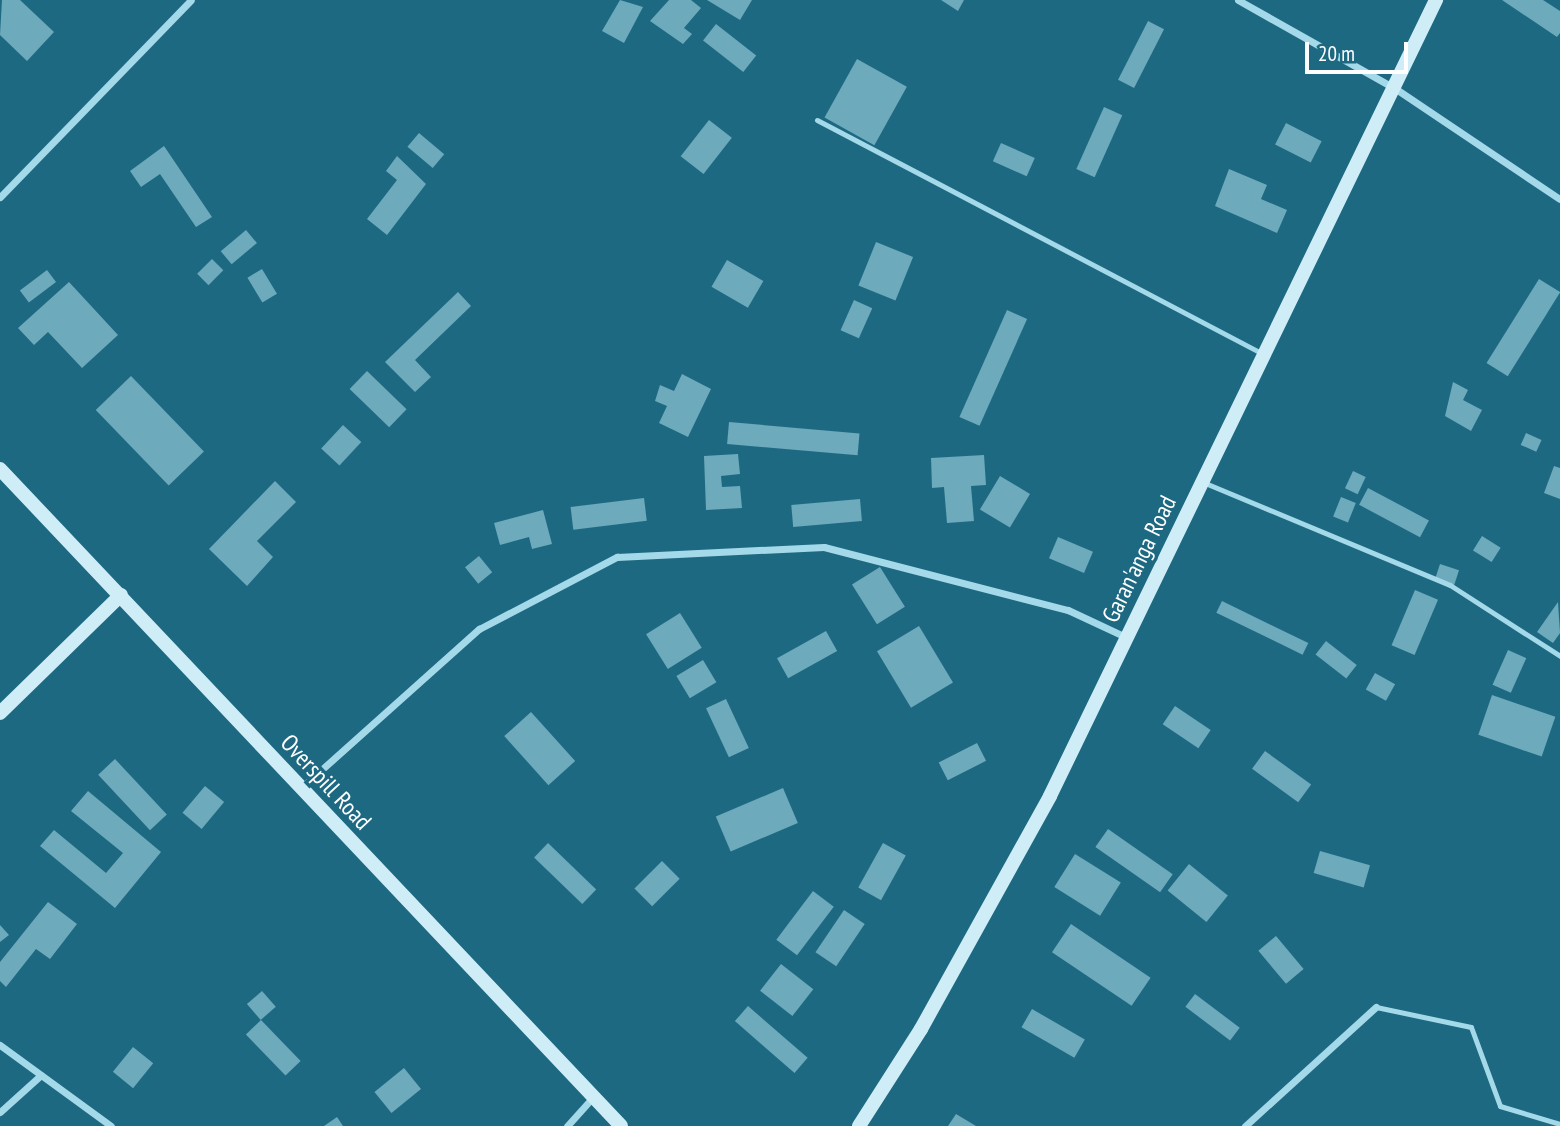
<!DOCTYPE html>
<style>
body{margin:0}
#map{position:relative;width:1560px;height:1126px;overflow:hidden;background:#1e6982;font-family:"PT Sans Narrow",sans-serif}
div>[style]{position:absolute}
.building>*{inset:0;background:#6caabc;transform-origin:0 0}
.lane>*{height:5px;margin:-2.5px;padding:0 2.5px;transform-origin:2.5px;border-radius:2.5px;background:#a4d9e9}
.street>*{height:7px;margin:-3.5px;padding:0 3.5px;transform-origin:3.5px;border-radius:3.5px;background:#a4d9e9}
.secondary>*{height:14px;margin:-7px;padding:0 7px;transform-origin:7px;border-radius:7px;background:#cfedf7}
span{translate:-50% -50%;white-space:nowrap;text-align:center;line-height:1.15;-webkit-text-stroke:7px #1e6982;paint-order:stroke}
.street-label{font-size:24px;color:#fff}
.scale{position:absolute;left:1305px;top:42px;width:103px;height:32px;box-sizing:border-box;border:4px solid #fff;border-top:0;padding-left:9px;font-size:21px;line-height:24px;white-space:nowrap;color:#fff;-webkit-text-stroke:5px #1e6982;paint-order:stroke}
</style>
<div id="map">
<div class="building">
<div style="clip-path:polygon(2px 0,20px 0,54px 32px,27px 61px,0 35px)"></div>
<div style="clip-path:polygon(620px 0,643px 7px,624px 43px,602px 31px)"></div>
<div style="clip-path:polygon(669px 0,691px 0,701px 8px,684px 28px,692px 34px,683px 44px,650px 21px)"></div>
<div style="clip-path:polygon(707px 0,752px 0,740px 20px)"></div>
<div style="clip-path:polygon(941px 0,964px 0,958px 11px)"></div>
<div style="clip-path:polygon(1502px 0,1543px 0,1560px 11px,1560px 33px,1557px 37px)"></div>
<div style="left:1148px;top:21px;width:18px;height:66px;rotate:27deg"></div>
<div style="left:716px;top:24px;width:51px;height:21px;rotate:38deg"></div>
<div style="left:857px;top:59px;width:57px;height:67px;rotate:29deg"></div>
<div style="left:1104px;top:107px;width:20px;height:68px;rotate:24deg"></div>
<div style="left:709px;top:120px;width:29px;height:46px;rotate:38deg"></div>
<div style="left:1286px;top:123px;width:40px;height:24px;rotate:27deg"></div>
<div style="left:419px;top:133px;width:33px;height:18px;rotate:40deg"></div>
<div style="left:1001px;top:143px;width:37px;height:20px;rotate:24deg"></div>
<div style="clip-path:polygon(164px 146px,212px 217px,196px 227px,160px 174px,141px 187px,130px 171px)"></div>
<div style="clip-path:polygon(397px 156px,426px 184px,387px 235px,367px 219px,397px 180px,386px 171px)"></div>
<div style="clip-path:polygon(1229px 169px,1267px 185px,1261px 199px,1287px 210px,1277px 233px,1215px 206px)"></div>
<div style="left:246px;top:230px;width:17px;height:33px;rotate:50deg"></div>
<div style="left:876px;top:242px;width:40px;height:47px;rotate:22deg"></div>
<div style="left:212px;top:259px;width:16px;height:21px;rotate:45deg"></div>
<div style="left:727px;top:260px;width:42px;height:31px;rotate:30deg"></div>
<div style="left:262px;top:269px;width:29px;height:17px;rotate:59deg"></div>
<div style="left:47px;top:270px;width:15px;height:34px;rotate:53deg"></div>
<div style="left:1539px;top:279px;width:25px;height:99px;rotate:32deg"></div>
<div style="clip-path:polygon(69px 282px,118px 335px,82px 368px,48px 332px,34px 345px,18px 328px)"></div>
<div style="clip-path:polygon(458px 292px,471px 306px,415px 360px,431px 377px,415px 392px,385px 362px)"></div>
<div style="left:854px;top:300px;width:20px;height:33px;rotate:24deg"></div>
<div style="left:1007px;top:310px;width:22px;height:117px;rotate:24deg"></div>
<div style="left:367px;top:371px;width:55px;height:25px;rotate:44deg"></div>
<div style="clip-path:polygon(682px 374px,711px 389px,688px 437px,659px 423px,667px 406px,655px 401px,660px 385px,674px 391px)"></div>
<div style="left:131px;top:376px;width:105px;height:49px;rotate:46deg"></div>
<div style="clip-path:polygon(1453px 382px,1468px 390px,1463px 400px,1482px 410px,1471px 431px,1445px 416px)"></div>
<div style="left:729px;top:422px;width:131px;height:22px;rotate:5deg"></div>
<div style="left:343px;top:425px;width:25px;height:32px;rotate:43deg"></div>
<div style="left:1526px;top:433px;width:17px;height:13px;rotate:24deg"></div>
<div style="clip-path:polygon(738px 454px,740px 474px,721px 476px,722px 487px,740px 486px,742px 508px,706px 510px,704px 456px)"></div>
<div style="clip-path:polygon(984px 455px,986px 485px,971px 486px,974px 521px,947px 523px,944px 487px,932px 488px,931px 458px)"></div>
<div style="clip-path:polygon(1554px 466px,1560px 468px,1560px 499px,1544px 493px)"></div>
<div style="left:1353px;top:471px;width:14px;height:19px;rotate:25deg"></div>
<div style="left:1000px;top:476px;width:35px;height:39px;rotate:31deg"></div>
<div style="clip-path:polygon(275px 481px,296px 502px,257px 541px,273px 557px,247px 586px,209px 549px)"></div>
<div style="left:1368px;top:488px;width:69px;height:19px;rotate:28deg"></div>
<div style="left:1341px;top:497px;width:16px;height:21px;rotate:22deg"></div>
<div style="left:644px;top:498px;width:23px;height:74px;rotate:83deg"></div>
<div style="left:860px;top:499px;width:22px;height:69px;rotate:85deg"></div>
<div style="clip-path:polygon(543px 510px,552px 544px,532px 549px,529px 537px,500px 545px,494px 523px)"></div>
<div style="left:1482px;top:536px;width:22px;height:17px;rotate:32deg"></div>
<div style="left:1058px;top:537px;width:38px;height:23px;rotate:23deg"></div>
<div style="left:479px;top:556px;width:21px;height:18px;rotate:51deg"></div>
<div style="left:1440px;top:564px;width:20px;height:18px;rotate:18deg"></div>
<div style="left:880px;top:567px;width:47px;height:33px;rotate:58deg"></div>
<div style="left:1415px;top:590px;width:25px;height:60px;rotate:23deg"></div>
<div style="left:1222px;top:601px;width:96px;height:13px;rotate:26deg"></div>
<div style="clip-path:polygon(1558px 602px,1560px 633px,1553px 643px,1537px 632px)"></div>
<div style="left:680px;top:613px;width:41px;height:40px;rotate:58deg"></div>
<div style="left:919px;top:626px;width:66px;height:49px;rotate:59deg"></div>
<div style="left:826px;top:631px;width:23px;height:56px;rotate:61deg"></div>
<div style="left:1326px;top:641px;width:39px;height:17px;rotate:38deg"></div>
<div style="left:1508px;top:650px;width:20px;height:38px;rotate:24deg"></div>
<div style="left:703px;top:660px;width:26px;height:31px;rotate:59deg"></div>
<div style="left:1375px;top:673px;width:23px;height:19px;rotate:29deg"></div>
<div style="left:1492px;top:695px;width:67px;height:42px;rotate:19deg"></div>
<div style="left:726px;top:699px;width:54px;height:22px;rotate:65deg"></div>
<div style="left:1175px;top:706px;width:43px;height:22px;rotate:34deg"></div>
<div style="left:531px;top:712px;width:66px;height:36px;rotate:48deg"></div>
<div style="left:977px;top:743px;width:20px;height:43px;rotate:63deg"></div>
<div style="left:1265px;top:751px;width:57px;height:22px;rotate:36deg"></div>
<div style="left:115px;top:759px;width:76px;height:23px;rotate:47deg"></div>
<div style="left:205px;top:786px;width:25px;height:35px;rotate:40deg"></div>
<div style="left:783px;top:788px;width:38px;height:73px;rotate:67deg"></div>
<div style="clip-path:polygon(88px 791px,161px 852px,115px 908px,40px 846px,54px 830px,106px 873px,123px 853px,71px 811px)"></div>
<div style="left:1108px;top:829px;width:79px;height:22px;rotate:35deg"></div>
<div style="left:548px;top:843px;width:67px;height:20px;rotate:44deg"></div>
<div style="left:883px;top:843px;width:26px;height:51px;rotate:29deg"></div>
<div style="left:1320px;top:851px;width:52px;height:23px;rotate:16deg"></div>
<div style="left:1075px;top:854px;width:54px;height:39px;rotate:32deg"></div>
<div style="left:662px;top:861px;width:25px;height:39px;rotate:45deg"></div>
<div style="left:1189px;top:864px;width:50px;height:34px;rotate:39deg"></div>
<div style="left:813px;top:891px;width:26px;height:61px;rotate:37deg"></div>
<div style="clip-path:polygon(48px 902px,77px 924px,50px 959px,36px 949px,6px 987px,0 981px,0 962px)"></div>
<div style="left:844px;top:910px;width:25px;height:51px;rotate:34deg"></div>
<div style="left:1071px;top:924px;width:96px;height:34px;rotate:34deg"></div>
<div style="clip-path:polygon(0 925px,9px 935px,0 942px)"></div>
<div style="left:1276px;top:936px;width:43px;height:23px;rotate:50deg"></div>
<div style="left:781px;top:964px;width:41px;height:34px;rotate:38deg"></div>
<div style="left:262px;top:991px;width:21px;height:20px;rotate:49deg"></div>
<div style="left:1195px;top:994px;width:56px;height:16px;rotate:37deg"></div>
<div style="left:748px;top:1006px;width:79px;height:20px;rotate:41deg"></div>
<div style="left:1032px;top:1009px;width:61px;height:21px;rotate:30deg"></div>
<div style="left:261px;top:1020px;width:57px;height:21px;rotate:46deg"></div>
<div style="left:133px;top:1047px;width:26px;height:32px;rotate:39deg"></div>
<div style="left:404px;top:1068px;width:27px;height:38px;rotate:51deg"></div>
<div style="clip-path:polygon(956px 1114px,976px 1126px,948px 1126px)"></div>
<div style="clip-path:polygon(337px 1117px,343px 1126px,324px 1126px)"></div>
</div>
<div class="lane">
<div style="left:817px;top:120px;width:504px;rotate:27.68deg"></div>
<div style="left:1205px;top:483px;width:265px;rotate:22.6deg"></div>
<div style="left:1450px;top:585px;width:131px;rotate:32.8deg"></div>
<div style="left:1376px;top:1007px;width:97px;rotate:11.9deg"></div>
<div style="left:1471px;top:1027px;width:84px;rotate:69.8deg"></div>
<div style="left:1500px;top:1106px;width:63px;rotate:16.7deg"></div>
</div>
<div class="street">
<div style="left:1238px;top:0;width:181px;rotate:29.4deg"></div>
<div style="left:1396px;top:89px;width:197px;rotate:33.9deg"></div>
<div style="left:0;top:197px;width:274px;rotate:-45.9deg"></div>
<div style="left:301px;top:788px;width:239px;rotate:-41.8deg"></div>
<div style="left:479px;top:629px;width:156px;rotate:-27.6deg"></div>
<div style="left:617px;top:557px;width:207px;rotate:-2.8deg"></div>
<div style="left:824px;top:547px;width:252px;rotate:14.5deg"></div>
<div style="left:1068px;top:610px;width:64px;rotate:25deg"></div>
<div style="left:0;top:1045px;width:137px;rotate:36.1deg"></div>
<div style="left:0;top:1112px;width:55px;rotate:-42.1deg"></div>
<div style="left:567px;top:1126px;width:39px;rotate:-48deg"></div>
<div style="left:1245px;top:1126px;width:177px;rotate:-42.3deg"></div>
</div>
<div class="secondary">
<div style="left:0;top:469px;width:904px;rotate:46.61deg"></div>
<div style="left:0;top:713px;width:169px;rotate:-44.3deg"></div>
<div style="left:859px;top:1126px;width:115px;rotate:-57.4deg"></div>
<div style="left:921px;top:1029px;width:266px;rotate:-61deg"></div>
<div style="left:1050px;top:796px;width:885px;rotate:-64.13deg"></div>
</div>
<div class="street-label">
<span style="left:1139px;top:559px;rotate:-64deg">Garan'anga Road</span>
<span style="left:326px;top:782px;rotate:47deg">Overspill Road</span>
</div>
<div class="scale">20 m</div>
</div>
